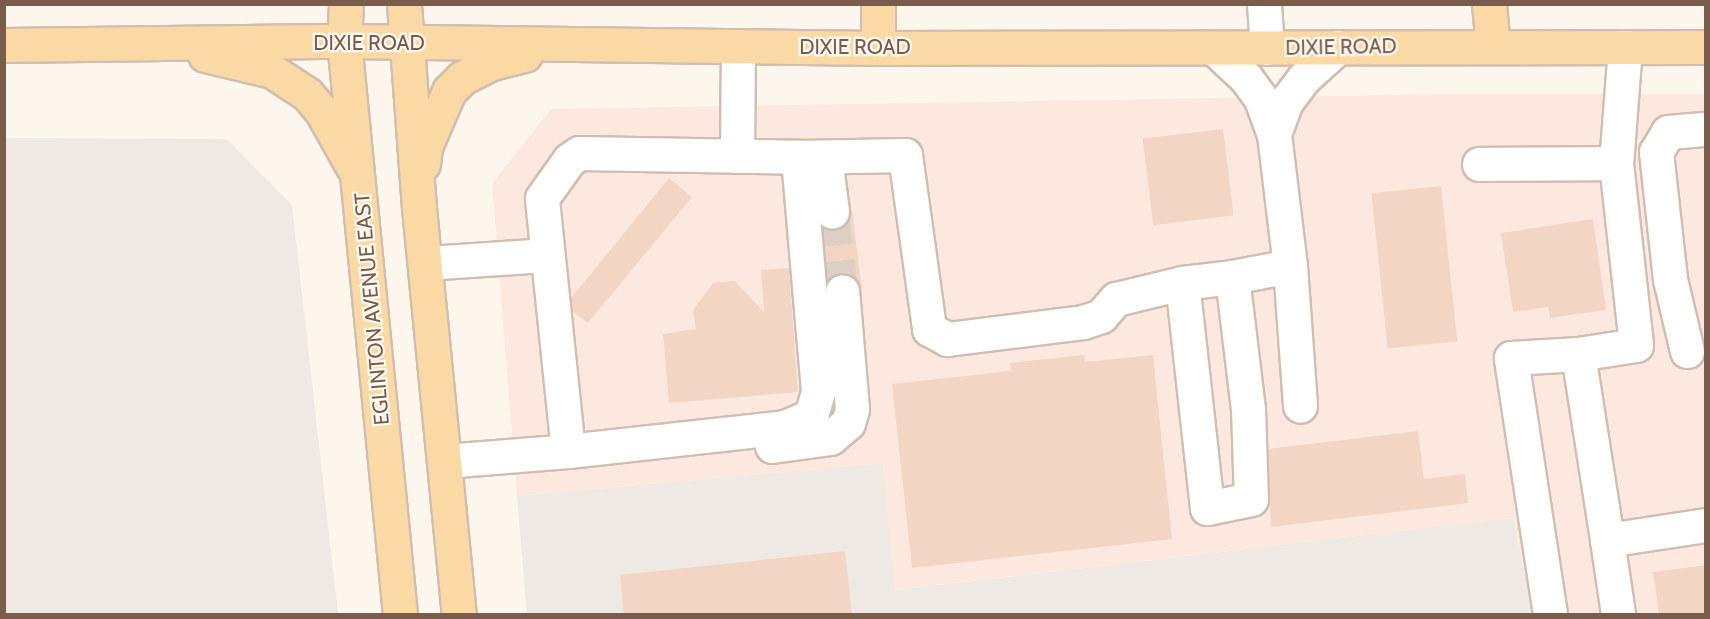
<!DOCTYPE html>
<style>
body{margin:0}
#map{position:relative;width:1710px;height:619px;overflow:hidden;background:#fdf6ec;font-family:Cabin,sans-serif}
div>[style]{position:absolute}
.commercial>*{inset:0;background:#fde8e0}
.industrial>*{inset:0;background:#efe9e4}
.building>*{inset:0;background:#f3d5c3;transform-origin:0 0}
.minor-tunnel>*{height:33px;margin-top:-16.5px;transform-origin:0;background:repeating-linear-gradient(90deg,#dcd0c4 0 33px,transparent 0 49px)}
.roads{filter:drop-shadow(2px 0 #d1beb0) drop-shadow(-2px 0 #d1beb0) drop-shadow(0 2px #d1beb0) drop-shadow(0 -2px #d1beb0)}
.minor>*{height:33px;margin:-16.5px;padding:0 16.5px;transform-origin:16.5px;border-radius:16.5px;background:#fff}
.major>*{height:33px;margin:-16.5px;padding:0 16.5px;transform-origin:16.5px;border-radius:16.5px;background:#fbd9a5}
span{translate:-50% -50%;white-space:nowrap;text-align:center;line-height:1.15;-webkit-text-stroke:4.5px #fffaf3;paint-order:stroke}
.street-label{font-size:21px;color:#7a5c4d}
.frame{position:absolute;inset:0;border:6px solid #7a5c4d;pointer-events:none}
</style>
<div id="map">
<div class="commercial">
<div style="clip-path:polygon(1448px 94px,1705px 94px,1705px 614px,1533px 614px,1513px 518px,894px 590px,883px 463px,517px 496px,492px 184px,551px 109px)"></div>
</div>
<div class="industrial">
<div style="clip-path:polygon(5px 138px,227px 139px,292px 205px,338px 614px,5px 614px)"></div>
<div style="clip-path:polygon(883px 463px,895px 590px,1513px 518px,1533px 614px,527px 614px,517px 496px)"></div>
</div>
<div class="building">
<div style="left:1223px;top:129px;width:87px;height:81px;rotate:83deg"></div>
<div style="clip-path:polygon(669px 178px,692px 197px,588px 323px,572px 311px,571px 298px)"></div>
<div style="left:1441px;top:186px;width:156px;height:70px;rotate:84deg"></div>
<div style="clip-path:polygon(852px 210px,862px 289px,861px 289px,849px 274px,840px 272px,827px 280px,823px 228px,834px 231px,843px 227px)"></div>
<div style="clip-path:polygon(1593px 219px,1606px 310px,1550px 318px,1548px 307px,1513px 312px,1501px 233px)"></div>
<div style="clip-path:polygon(789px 268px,798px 392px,669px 403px,663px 334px,696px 329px,693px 310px,713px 283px,735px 281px,764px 312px,761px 270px)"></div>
<div style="clip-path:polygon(1084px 355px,1085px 362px,1153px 355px,1172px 539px,912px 568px,892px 384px,1011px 371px,1010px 363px)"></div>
<div style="clip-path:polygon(1418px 431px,1424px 479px,1465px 474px,1468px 503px,1271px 527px,1268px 449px)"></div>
<div style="clip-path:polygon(845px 551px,852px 615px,624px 615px,620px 575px)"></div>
<div style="clip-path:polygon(1706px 565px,1706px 615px,1659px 615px,1653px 572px)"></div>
</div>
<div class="minor-tunnel">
<div style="left:832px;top:212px;width:80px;rotate:82.8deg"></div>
</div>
<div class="roads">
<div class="minor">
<div style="left:1264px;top:4px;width:44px;rotate:86.1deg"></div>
<div style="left:1625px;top:47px;width:116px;rotate:94.4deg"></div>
<div style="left:1616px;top:163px;width:183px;rotate:83.7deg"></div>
<div style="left:1636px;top:345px;width:59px;rotate:171.2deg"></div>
<div style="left:1578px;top:354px;width:188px;rotate:81.1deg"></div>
<div style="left:1607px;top:540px;width:100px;rotate:-8.6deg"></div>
<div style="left:1214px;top:48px;width:44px;rotate:43.2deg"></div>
<div style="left:1246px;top:78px;width:26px;rotate:54deg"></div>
<div style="left:1261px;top:99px;width:37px;rotate:70deg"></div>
<div style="left:1274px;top:134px;width:133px;rotate:83.1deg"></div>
<div style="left:1290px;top:266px;width:140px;rotate:85.9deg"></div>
<div style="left:1274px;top:134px;width:33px;rotate:-70deg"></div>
<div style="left:1285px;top:103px;width:31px;rotate:-53deg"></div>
<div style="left:1304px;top:78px;width:46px;rotate:-42.4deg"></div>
<div style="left:737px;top:156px;width:110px;rotate:-89.5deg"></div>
<div style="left:825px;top:157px;width:55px;rotate:82.7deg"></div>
<div style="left:1479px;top:164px;width:137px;rotate:-0.4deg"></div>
<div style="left:426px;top:263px;width:121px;rotate:-3.8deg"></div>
<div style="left:1232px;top:277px;width:59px;rotate:-10.7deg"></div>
<div style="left:1687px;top:351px;width:74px;rotate:-103.3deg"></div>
<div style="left:1670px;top:279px;width:128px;rotate:-96.3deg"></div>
<div style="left:1656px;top:152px;width:23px;rotate:-59deg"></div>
<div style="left:1668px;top:132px;width:38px;rotate:-5deg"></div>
<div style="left:772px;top:446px;width:59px;rotate:-7.9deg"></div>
<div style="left:830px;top:438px;width:23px;rotate:-40deg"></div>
<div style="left:848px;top:423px;width:15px;rotate:-74deg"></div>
<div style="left:852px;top:409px;width:118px;rotate:-94.8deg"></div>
<div style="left:568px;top:451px;width:218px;rotate:-6.3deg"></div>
<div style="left:785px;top:427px;width:28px;rotate:-23deg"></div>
<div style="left:811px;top:416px;width:26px;rotate:-74deg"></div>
<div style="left:818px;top:391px;width:235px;rotate:-94.9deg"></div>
<div style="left:445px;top:461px;width:123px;rotate:-4.6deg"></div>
<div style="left:568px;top:451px;width:254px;rotate:-95.9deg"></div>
<div style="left:542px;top:198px;width:47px;rotate:-54.6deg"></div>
<div style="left:569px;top:160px;width:12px;rotate:-35deg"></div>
<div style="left:579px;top:153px;width:219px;rotate:1deg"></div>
<div style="left:798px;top:157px;width:107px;rotate:-1.1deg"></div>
<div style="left:905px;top:155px;width:176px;rotate:82.1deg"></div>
<div style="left:929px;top:329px;width:21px;rotate:29deg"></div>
<div style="left:947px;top:339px;width:137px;rotate:-7.1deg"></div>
<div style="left:1083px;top:322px;width:19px;rotate:-18deg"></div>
<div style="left:1101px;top:316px;width:23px;rotate:-49deg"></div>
<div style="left:1116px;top:299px;width:68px;rotate:-13.6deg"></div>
<div style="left:1182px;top:283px;width:50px;rotate:-6.8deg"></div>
<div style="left:1232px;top:277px;width:133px;rotate:83.1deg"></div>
<div style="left:1248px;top:409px;width:90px;rotate:88.1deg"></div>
<div style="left:1251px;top:499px;width:45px;rotate:168.4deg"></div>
<div style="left:1207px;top:508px;width:226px;rotate:-96.3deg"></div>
<div style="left:1607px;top:540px;width:75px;rotate:81.5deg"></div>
<div style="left:1550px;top:614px;width:259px;rotate:-98.7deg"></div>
<div style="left:1511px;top:358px;width:67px;rotate:-3.4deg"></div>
</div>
<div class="major">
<div style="left:346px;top:4px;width:37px;rotate:93deg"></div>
<div style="left:344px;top:41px;width:576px;rotate:84.42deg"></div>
<div style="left:404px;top:4px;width:205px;rotate:85.8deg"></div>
<div style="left:419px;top:208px;width:408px;rotate:84.4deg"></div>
<div style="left:878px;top:4px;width:44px;rotate:90deg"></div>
<div style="left:1489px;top:4px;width:43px;rotate:84.7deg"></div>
<div style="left:4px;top:45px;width:340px;rotate:-0.7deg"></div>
<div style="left:344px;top:41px;width:534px;rotate:0.75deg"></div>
<div style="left:878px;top:48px;width:828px;rotate:-0.07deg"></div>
<div style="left:205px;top:55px;width:69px;rotate:13.4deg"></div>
<div style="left:272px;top:71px;width:42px;rotate:33.3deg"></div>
<div style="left:307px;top:94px;width:21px;rotate:49deg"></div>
<div style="left:321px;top:110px;width:65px;rotate:60.7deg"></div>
<div style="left:423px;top:164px;width:17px;rotate:-83deg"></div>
<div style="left:425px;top:147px;width:61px;rotate:-66.8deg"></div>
<div style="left:449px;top:91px;width:18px;rotate:-45deg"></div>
<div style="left:462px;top:78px;width:34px;rotate:-27deg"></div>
<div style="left:492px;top:63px;width:34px;rotate:-14deg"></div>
</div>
</div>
<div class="street-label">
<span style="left:369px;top:43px">DIXIE ROAD</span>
<span style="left:855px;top:47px">DIXIE ROAD</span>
<span style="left:1341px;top:47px;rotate:-1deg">DIXIE ROAD</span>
<span style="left:372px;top:309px;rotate:-95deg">EGLINTON AVENUE EAST</span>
</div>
<div class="frame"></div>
</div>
